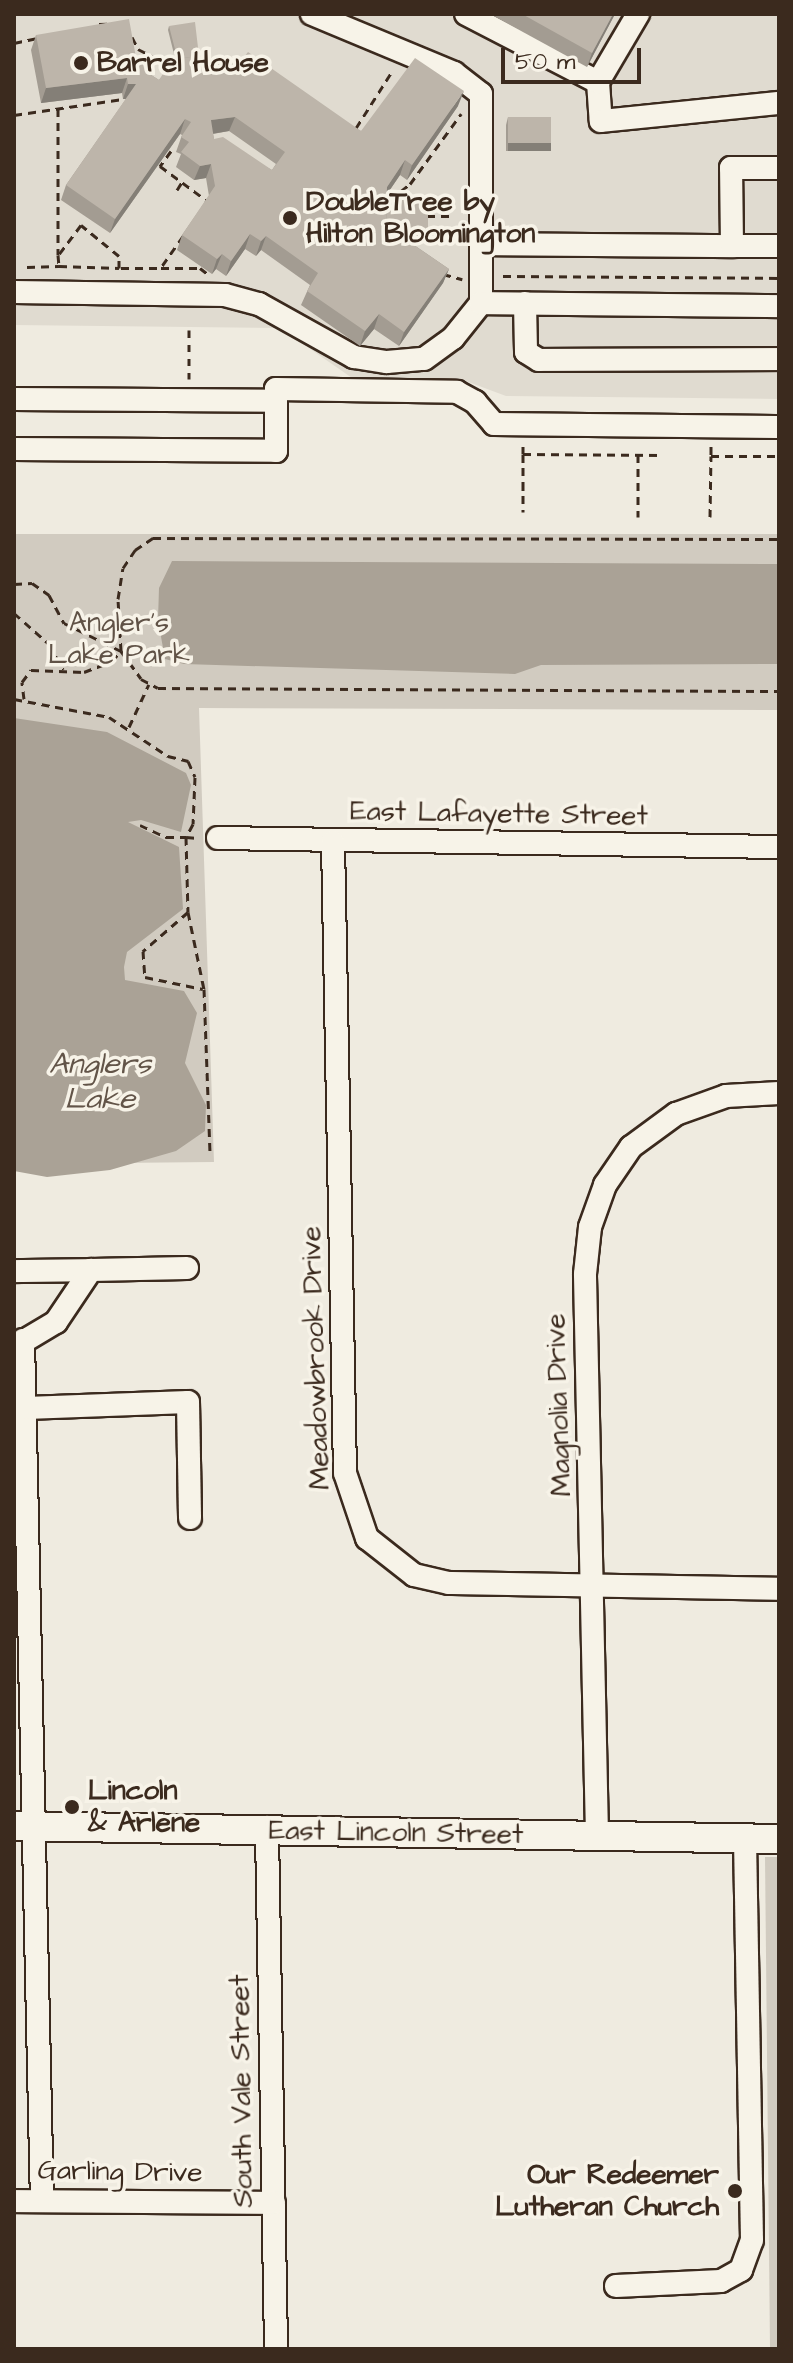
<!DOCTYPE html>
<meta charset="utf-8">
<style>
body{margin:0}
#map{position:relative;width:793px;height:2363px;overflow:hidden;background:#efebe0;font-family:"Architects Daughter",sans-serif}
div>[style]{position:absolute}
.built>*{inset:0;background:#e0dbd0}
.green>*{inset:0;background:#d1cbc0}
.water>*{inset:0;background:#aaa296}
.path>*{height:3px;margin-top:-1.5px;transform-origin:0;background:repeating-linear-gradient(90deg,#3b2a1e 0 8px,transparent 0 14px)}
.roads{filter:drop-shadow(2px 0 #3b2a1e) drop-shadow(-2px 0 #3b2a1e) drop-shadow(0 2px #3b2a1e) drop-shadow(0 -2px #3b2a1e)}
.minor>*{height:22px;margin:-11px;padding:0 11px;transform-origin:11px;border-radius:11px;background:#f7f3e8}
.major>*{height:28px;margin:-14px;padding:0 14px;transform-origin:14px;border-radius:14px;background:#f7f3e8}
.wall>*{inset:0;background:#a39c92}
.shaded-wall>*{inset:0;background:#847f77;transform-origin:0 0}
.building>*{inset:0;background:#bdb5aa;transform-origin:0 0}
.dots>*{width:22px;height:22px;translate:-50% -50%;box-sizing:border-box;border:4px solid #f7f3e8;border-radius:50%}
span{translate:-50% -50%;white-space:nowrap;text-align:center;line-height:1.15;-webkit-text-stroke:7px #f7f3e8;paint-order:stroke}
.poi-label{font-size:28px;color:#3b2a1e;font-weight:700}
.left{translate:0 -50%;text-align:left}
.right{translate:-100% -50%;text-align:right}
.park-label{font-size:28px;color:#605246}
.street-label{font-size:28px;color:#3b2a1e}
.water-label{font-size:30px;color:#625448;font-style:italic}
.frame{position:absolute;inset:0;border:16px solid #3b2a1e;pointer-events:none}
.scale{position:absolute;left:501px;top:48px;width:140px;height:36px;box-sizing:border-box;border:4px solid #3b2a1e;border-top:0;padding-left:10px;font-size:24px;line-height:28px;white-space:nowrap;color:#3b2a1e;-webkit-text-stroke:6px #f7f3e8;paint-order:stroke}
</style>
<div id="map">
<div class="built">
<div style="clip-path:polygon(14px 14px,779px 14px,779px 399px,506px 396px,463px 380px,355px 380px,280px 328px,14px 325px)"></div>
</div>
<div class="green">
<div style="clip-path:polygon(14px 534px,779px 534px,779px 710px,199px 708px,214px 1162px,14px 1164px)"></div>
<div style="clip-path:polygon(765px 1857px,779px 1857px,779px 2349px,770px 2349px)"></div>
</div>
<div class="water">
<div style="clip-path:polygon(172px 561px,779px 564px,779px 664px,541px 665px,515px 674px,184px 664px,165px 659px,158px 620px,159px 588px)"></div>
<div style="clip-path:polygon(14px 718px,107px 732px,186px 773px,191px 785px,181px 832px,141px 820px,128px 822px,179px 847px,183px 909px,127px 952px,124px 967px,125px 980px,184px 991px,197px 1013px,185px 1063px,206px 1105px,205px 1131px,176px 1151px,110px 1170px,47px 1177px,14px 1171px)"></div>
</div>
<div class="path">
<div style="left:99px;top:24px;width:25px;rotate:-2deg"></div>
<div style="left:132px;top:37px;width:13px;rotate:63deg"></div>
<div style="left:138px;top:49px;width:37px;rotate:27deg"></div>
<div style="left:14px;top:43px;width:24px;rotate:-12deg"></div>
<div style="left:219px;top:60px;width:18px;rotate:-6deg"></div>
<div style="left:237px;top:58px;width:9px;rotate:32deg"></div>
<div style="left:58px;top:109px;width:146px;rotate:90deg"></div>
<div style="left:58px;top:255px;width:11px;rotate:85deg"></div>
<div style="left:59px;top:266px;width:60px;rotate:1.9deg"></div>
<div style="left:119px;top:268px;width:12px;rotate:-90deg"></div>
<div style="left:119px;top:256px;width:49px;rotate:-140.8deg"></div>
<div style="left:81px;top:225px;width:38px;rotate:127deg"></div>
<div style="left:14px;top:115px;width:110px;rotate:-8.4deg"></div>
<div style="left:356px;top:128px;width:69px;rotate:-57.5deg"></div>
<div style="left:171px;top:151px;width:19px;rotate:126deg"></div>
<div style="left:160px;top:166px;width:57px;rotate:36.5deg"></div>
<div style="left:177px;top:190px;width:9px;rotate:-58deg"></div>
<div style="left:390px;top:200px;width:26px;rotate:-39deg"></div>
<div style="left:410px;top:184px;width:87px;rotate:-53.9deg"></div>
<div style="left:427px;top:216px;width:24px"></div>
<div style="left:183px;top:236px;width:39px;rotate:125deg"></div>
<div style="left:161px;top:268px;width:39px"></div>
<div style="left:200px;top:268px;width:11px;rotate:38deg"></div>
<div style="left:27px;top:267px;width:32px;rotate:-2deg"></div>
<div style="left:121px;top:268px;width:40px"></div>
<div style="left:443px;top:274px;width:20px;rotate:15deg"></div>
<div style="left:503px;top:276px;width:276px;rotate:0.4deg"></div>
<div style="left:189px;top:330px;width:49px;rotate:90deg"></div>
<div style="left:523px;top:446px;width:8px;rotate:90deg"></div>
<div style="left:523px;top:454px;width:140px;rotate:0.4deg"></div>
<div style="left:711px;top:446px;width:10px;rotate:90deg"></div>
<div style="left:711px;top:456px;width:65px"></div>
<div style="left:523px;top:454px;width:58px;rotate:90deg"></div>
<div style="left:638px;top:455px;width:62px;rotate:90deg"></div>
<div style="left:710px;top:517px;width:61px;rotate:-89.1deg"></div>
<div style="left:14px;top:584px;width:18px;rotate:-3deg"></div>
<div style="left:32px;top:583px;width:21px;rotate:35deg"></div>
<div style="left:49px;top:595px;width:32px;rotate:62deg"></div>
<div style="left:64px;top:623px;width:64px;rotate:26.2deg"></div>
<div style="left:121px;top:651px;width:34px;rotate:54deg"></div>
<div style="left:141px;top:679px;width:19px;rotate:28deg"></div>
<div style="left:158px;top:688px;width:621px;rotate:0.28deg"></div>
<div style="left:14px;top:613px;width:47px;rotate:41.5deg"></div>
<div style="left:49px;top:644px;width:29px;rotate:61deg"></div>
<div style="left:14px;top:699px;width:97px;rotate:10.7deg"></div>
<div style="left:109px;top:717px;width:71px;rotate:33.5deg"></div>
<div style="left:168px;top:756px;width:21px;rotate:14deg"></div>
<div style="left:188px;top:761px;width:17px;rotate:66deg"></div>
<div style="left:195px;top:777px;width:47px;rotate:92.4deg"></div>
<div style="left:193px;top:824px;width:15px;rotate:118deg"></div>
<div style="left:186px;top:837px;width:12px;rotate:5deg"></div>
<div style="left:24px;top:699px;width:17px;rotate:-97deg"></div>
<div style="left:22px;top:682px;width:15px;rotate:-53deg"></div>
<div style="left:31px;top:670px;width:53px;rotate:2.2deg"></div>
<div style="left:84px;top:672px;width:30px;rotate:-21deg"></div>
<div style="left:112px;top:661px;width:13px;rotate:-48deg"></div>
<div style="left:121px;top:651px;width:52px;rotate:-93.3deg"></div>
<div style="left:118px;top:599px;width:31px;rotate:-81deg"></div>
<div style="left:123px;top:568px;width:22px;rotate:-56deg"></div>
<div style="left:135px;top:550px;width:22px;rotate:-34deg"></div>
<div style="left:153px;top:538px;width:626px;rotate:0.09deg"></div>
<div style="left:129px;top:727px;width:47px;rotate:-65.1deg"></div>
<div style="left:140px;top:825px;width:29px;rotate:25deg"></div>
<div style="left:166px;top:837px;width:20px"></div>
<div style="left:186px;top:837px;width:75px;rotate:88.5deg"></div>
<div style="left:188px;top:912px;width:79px;rotate:78.3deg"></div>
<div style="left:204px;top:989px;width:167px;rotate:87.9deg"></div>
<div style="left:188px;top:912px;width:60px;rotate:139.1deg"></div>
<div style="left:143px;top:951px;width:26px;rotate:86deg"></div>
<div style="left:145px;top:977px;width:59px;rotate:11.7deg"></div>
</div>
<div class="roads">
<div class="minor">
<div style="left:466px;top:14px;width:148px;rotate:27.3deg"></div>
<div style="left:598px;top:82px;width:39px;rotate:86deg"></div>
<div style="left:601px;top:121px;width:179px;rotate:-5.8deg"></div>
<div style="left:598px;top:82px;width:79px;rotate:-59.5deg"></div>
<div style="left:482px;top:244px;width:250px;rotate:0.5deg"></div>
<div style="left:732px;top:246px;width:78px;rotate:-90.7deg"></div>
<div style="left:731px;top:168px;width:48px"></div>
<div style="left:732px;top:246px;width:47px"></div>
<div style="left:14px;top:292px;width:211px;rotate:0.8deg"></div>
<div style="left:225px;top:295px;width:35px;rotate:15deg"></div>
<div style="left:259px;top:304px;width:109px;rotate:29.2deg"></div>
<div style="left:354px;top:357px;width:33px;rotate:9deg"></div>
<div style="left:387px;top:362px;width:37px;rotate:-5deg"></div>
<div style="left:424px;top:359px;width:36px;rotate:-36deg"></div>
<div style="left:453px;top:338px;width:45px;rotate:-51.3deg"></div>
<div style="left:481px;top:303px;width:209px;rotate:-90deg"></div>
<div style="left:481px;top:94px;width:34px;rotate:-142deg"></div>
<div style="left:454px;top:73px;width:154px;rotate:-157.4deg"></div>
<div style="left:481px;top:303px;width:298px;rotate:0.6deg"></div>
<div style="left:525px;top:303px;width:49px;rotate:88.8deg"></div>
<div style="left:526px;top:352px;width:15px;rotate:32deg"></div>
<div style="left:539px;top:360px;width:240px;rotate:-0.2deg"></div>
<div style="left:14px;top:399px;width:262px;rotate:0.4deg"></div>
<div style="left:14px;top:449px;width:262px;rotate:0.4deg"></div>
<div style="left:276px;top:451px;width:62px;rotate:-90deg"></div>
<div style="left:276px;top:389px;width:181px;rotate:0.9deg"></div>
<div style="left:457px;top:392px;width:21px;rotate:29deg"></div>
<div style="left:475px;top:402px;width:29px;rotate:49deg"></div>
<div style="left:494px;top:424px;width:285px;rotate:0.6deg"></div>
<div style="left:218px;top:838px;width:561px;rotate:0.92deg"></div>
<div style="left:333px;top:842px;width:631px;rotate:88.91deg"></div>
<div style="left:345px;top:1473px;width:69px;rotate:71.3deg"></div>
<div style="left:367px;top:1538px;width:60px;rotate:38.2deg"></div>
<div style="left:414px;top:1575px;width:36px;rotate:13deg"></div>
<div style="left:449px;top:1583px;width:330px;rotate:1deg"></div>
<div style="left:14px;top:1271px;width:77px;rotate:-0.7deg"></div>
<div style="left:23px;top:1340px;width:861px;rotate:88.74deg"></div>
<div style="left:14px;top:1347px;width:49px;rotate:-30.8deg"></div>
<div style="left:56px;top:1322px;width:63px;rotate:-56.1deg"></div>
<div style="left:91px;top:1270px;width:96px;rotate:-1.2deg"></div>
<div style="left:26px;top:1408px;width:162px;rotate:-2.1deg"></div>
<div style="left:188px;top:1402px;width:116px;rotate:89deg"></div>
<div style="left:267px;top:1831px;width:518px;rotate:89deg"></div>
<div style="left:597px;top:1835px;width:561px;rotate:-91.23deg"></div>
<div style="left:585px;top:1274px;width:47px;rotate:-83.9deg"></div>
<div style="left:590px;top:1227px;width:45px;rotate:-70.3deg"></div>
<div style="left:605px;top:1185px;width:46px;rotate:-55.6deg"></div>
<div style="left:631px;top:1147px;width:56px;rotate:-36.3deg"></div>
<div style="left:676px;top:1114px;width:53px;rotate:-19.8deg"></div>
<div style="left:726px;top:1096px;width:53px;rotate:-3.2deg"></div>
<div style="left:14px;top:2201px;width:260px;rotate:0.4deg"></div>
<div style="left:616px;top:2286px;width:105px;rotate:-2.7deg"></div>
<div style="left:721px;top:2281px;width:23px;rotate:-29deg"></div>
<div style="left:741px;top:2270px;width:32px;rotate:-70deg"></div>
<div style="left:752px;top:2240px;width:402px;rotate:-91deg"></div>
</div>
<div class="major">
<div style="left:14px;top:1826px;width:765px;rotate:0.97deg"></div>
</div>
</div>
<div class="wall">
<div style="clip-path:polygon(490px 14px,615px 14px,587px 67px)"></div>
<div style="clip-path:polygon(evenodd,169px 26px,199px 56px,361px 131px,458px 106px,407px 180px,400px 175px,387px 194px,387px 198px,428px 232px,426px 236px,398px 234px,449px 269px,443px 283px,399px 346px,374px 329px,360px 346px,301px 305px,310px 285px,261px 250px,256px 256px,245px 249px,226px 276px,216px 269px,212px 274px,177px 250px,182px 235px,209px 196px,206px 178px,194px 180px,176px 167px,181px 154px,176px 152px,182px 135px,180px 134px,110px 233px,61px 200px,66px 185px,126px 99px,123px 99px,122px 93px,41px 103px,31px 50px,36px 35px,137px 63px,145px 71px,159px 80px,176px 62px,168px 30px,169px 26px,229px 131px,276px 164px,272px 170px,214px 139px,213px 134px,229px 131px)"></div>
<div style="clip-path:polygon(508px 117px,548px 151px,506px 151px,506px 125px)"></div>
</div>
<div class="shaded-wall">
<div style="clip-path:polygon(613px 14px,615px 14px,587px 67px,592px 53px)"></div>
<div style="clip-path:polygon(127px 78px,122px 93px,41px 103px,46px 88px)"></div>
<div style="clip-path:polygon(128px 84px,136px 84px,131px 99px,123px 99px)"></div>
<div style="clip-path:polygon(464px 91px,458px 106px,407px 180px,412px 165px)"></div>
<div style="clip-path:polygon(235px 117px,229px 131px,205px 135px,211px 120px)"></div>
<div style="clip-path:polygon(185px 119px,180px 134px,110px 233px,115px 219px)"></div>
<div style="left:508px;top:143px;width:43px;height:8px"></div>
<div style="clip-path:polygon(405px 160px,400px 175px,383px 200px,387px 187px)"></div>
<div style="clip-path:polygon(211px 164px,206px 178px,194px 180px,200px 166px)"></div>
<div style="clip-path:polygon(382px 230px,428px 232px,426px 236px,381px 233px)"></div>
<div style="clip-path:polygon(250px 234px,245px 249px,226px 276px,231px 261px)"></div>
<div style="clip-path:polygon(266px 236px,261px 250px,256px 256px,261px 241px)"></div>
<div style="clip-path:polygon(222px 254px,216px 269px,212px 274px,217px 259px)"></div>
<div style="clip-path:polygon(449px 269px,443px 283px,399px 346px,404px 332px)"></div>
<div style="clip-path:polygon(379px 314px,374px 329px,360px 346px,365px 331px)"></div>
</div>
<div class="building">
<div style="clip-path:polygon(522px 14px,613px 14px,592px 53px)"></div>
<div style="clip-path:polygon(evenodd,129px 19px,137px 63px,142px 62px,145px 71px,159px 80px,168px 66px,184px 58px,204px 55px,238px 65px,248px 52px,361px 131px,415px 58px,464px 91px,412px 165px,405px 160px,387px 187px,386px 226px,449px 269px,404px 332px,379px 314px,365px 331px,307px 291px,318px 273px,266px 236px,261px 241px,250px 234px,231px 261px,222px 254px,217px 259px,182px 235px,215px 186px,211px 164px,200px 166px,181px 152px,189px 142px,181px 137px,191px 122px,185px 119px,115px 219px,66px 185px,136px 84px,128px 84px,127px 78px,46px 88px,36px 35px,129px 19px,235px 117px,285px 152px,272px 170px,223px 137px,214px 139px,211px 120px,235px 117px)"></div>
<div style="clip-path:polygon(195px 22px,199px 56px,184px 58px,178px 61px,169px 26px)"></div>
<div style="left:508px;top:117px;width:43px;height:26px"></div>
<div style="clip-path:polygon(428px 197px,428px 232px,392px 230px,386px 226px,387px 198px)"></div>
</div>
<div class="dots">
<div style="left:81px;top:63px;background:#3b2a1e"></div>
<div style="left:290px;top:218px;background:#3b2a1e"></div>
<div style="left:72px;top:1807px;background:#3b2a1e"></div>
<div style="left:735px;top:2191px;background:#3b2a1e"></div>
</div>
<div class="poi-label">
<span class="left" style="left:97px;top:63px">Barrel House</span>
<span class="left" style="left:306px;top:218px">DoubleTree by<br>Hilton Bloomington</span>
<span class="left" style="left:88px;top:1807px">Lincoln<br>&amp; Arlene</span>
<span class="right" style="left:719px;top:2191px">Our Redeemer<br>Lutheran Church</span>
</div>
<div class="park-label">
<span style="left:119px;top:639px">Angler’s<br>Lake Park</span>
</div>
<div class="street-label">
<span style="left:499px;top:814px;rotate:1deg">East Lafayette Street</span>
<span style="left:316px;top:1358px;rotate:-92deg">Meadowbrook Drive</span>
<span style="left:559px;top:1405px;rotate:-92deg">Magnolia Drive</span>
<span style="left:396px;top:1833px;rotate:1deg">East Lincoln Street</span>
<span style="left:242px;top:2091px;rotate:-91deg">South Vale Street</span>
<span style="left:120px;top:2172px;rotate:1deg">Garling Drive</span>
</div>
<div class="water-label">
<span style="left:100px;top:1081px">Anglers<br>Lake</span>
</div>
<div class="frame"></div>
<div class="scale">50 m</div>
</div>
